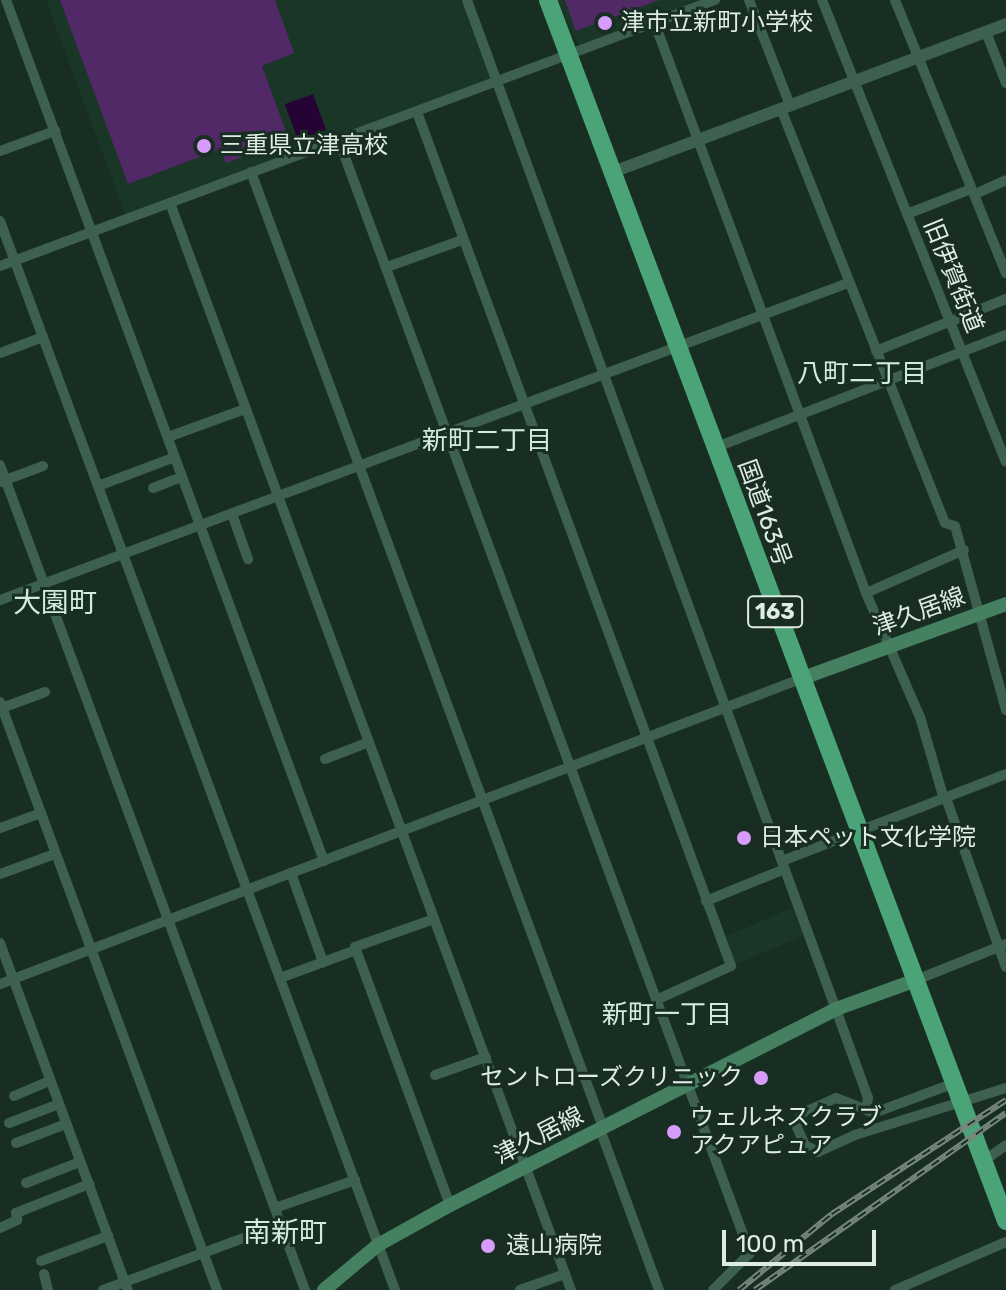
<!DOCTYPE html>
<meta charset="utf-8">
<style>
body{margin:0}
#map{position:relative;width:1006px;height:1290px;overflow:hidden;background:#192e23;font-family:Rubik,"Noto Sans JP",sans-serif}
div>[style]{position:absolute}
.built>*{inset:0;background:#193627;transform-origin:0 0}
.green>*{inset:0;background:#512966}
.water>*{inset:0;background:#250335;transform-origin:0 0}
.minor>*{height:10px;margin:-5px;padding:0 5px;transform-origin:5px;border-radius:5px;background:#3d614e}
.tertiary>*{height:12px;margin:-6px;padding:0 6px;transform-origin:6px;border-radius:6px;background:#3d614e}
.secondary>*{height:14px;margin:-7px;padding:0 7px;transform-origin:7px;border-radius:7px;background:#458161}
.trunk>*{height:18px;margin:-9px;padding:0 9px;transform-origin:9px;border-radius:9px;background:#4ba478}
.rail>*{height:6px;margin-top:-3px;transform-origin:0;background:repeating-linear-gradient(90deg,#192e23 0 9px,#76877e 0 18px);box-sizing:border-box;border-block:2px solid #76877e}
.dots>*{width:22px;height:22px;translate:-50% -50%;box-sizing:border-box;border:4px solid #192e23;border-radius:50%}
span{translate:-50% -50%;white-space:nowrap;text-align:center;line-height:1.15;-webkit-text-stroke:6px #192e23;paint-order:stroke}
.shield-label span{padding:2px 6px;background:#192e23;border:2px solid;border-radius:6px;-webkit-text-stroke-width:0}
.shield-label{font-size:22px;color:#dfece4;font-weight:700}
.poi-label{font-size:24px;color:#dfece4}
.left{translate:0 -50%;text-align:left}
.right{translate:-100% -50%;text-align:right}
.street-label{font-size:24px;color:#dfece4}
.neighbourhood-label{font-size:26px;color:#d1ebdc}
.quarter-label{font-size:28px;color:#d1ebdc}
.scale{position:absolute;left:722px;top:1230px;width:154px;height:36px;box-sizing:border-box;border:4px solid #dfece4;border-top:0;padding-left:10px;font-size:24px;line-height:28px;white-space:nowrap;color:#dfece4;-webkit-text-stroke:6px #192e23;paint-order:stroke}
</style>
<div id="map">
<div class="built">
<div style="clip-path:polygon(46px 0,462px 0,491px 79px,125px 214px)"></div>
<div style="clip-path:polygon(558px 0,703px 0,579px 47px)"></div>
<div style="left:792px;top:908px;width:30px;height:74px;rotate:67deg"></div>
</div>
<div class="green">
<div style="clip-path:polygon(60px 0,275px 0,294px 53px,262px 66px,289px 140px,226px 163px,221px 149px,128px 184px)"></div>
<div style="clip-path:polygon(565px 0,659px 0,576px 31px)"></div>
</div>
<div class="water">
<div style="left:313px;top:94px;width:38px;height:30px;rotate:70deg"></div>
</div>
<div class="minor">
<div style="left:6px;top:0;width:918px;rotate:69.73deg"></div>
<div style="left:467px;top:0;width:1069px;rotate:69.92deg"></div>
<div style="left:834px;top:1004px;width:100px;rotate:70.1deg"></div>
<div style="left:868px;top:1098px;width:12px;rotate:99deg"></div>
<div style="left:749px;top:0;width:113px;rotate:68.7deg"></div>
<div style="left:822px;top:0;width:497px;rotate:68.3deg"></div>
<div style="left:895px;top:0;width:295px;rotate:67.9deg"></div>
<div style="left:655px;top:24px;width:607px;rotate:69.65deg"></div>
<div style="left:866px;top:593px;width:135px;rotate:66.5deg"></div>
<div style="left:920px;top:717px;width:85px;rotate:73.7deg"></div>
<div style="left:986px;top:32px;width:55px;rotate:68.6deg"></div>
<div style="left:781px;top:109px;width:445px;rotate:68.4deg"></div>
<div style="left:945px;top:523px;width:10px;rotate:17deg"></div>
<div style="left:955px;top:526px;width:191px;rotate:74.5deg"></div>
<div style="left:417px;top:112px;width:910px;rotate:69.81deg"></div>
<div style="left:731px;top:966px;width:82px;rotate:155.6deg"></div>
<div style="left:339px;top:141px;width:1186px;rotate:69.72deg"></div>
<div style="left:750px;top:1253px;width:52px;rotate:135deg"></div>
<div style="left:0;top:151px;width:59px;rotate:-20deg"></div>
<div style="left:251px;top:172px;width:1018px;rotate:69.77deg"></div>
<div style="left:975px;top:194px;width:34px;rotate:-24deg"></div>
<div style="left:170px;top:203px;width:1159px;rotate:69.75deg"></div>
<div style="left:907px;top:214px;width:69px;rotate:-21.3deg"></div>
<div style="left:0;top:221px;width:1140px;rotate:69.72deg"></div>
<div style="left:0;top:266px;width:763px;rotate:-20.41deg"></div>
<div style="left:387px;top:267px;width:80px;rotate:-19.8deg"></div>
<div style="left:876px;top:351px;width:140px;rotate:-21.8deg"></div>
<div style="left:0;top:353px;width:46px;rotate:-20.4deg"></div>
<div style="left:168px;top:437px;width:82px;rotate:-20deg"></div>
<div style="left:714px;top:448px;width:313px;rotate:-21.2deg"></div>
<div style="left:0;top:465px;width:880px;rotate:69.71deg"></div>
<div style="left:0;top:482px;width:46px;rotate:-20.4deg"></div>
<div style="left:98px;top:486px;width:82px;rotate:-20.6deg"></div>
<div style="left:153px;top:488px;width:31px;rotate:-21deg"></div>
<div style="left:232px;top:514px;width:48px;rotate:70.4deg"></div>
<div style="left:866px;top:593px;width:107px;rotate:-23.7deg"></div>
<div style="left:0;top:600px;width:905px;rotate:-20.5deg"></div>
<div style="left:0;top:702px;width:627px;rotate:69.74deg"></div>
<div style="left:2px;top:708px;width:46px;rotate:-20.4deg"></div>
<div style="left:325px;top:759px;width:47px;rotate:-21.1deg"></div>
<div style="left:946px;top:798px;width:179px;rotate:70.5deg"></div>
<div style="left:0;top:828px;width:44px;rotate:-20.1deg"></div>
<div style="left:782px;top:861px;width:240px;rotate:-21.2deg"></div>
<div style="left:291px;top:873px;width:95px;rotate:70.2deg"></div>
<div style="left:0;top:874px;width:59px;rotate:-20deg"></div>
<div style="left:706px;top:901px;width:85px;rotate:-22.1deg"></div>
<div style="left:434px;top:919px;width:84px;rotate:160.5deg"></div>
<div style="left:355px;top:947px;width:275px;rotate:69.8deg"></div>
<div style="left:0;top:943px;width:370px;rotate:69.8deg"></div>
<div style="left:280px;top:978px;width:81px;rotate:-20.2deg"></div>
<div style="left:916px;top:980px;width:97px;rotate:-21.8deg"></div>
<div style="left:0;top:984px;width:859px;rotate:-20.86deg"></div>
<div style="left:435px;top:1075px;width:54px;rotate:-19.4deg"></div>
<div style="left:952px;top:1084px;width:83px;rotate:159.6deg"></div>
<div style="left:874px;top:1113px;width:41px;rotate:-158.5deg"></div>
<div style="left:836px;top:1098px;width:37px;rotate:156deg"></div>
<div style="left:802px;top:1113px;width:13px;rotate:117deg"></div>
<div style="left:796px;top:1125px;width:22px;rotate:66deg"></div>
<div style="left:805px;top:1145px;width:15px;rotate:28deg"></div>
<div style="left:818px;top:1152px;width:41px;rotate:-24.7deg"></div>
<div style="left:855px;top:1135px;width:158px;rotate:-17.3deg"></div>
<div style="left:14px;top:1096px;width:39px;rotate:-23deg"></div>
<div style="left:9px;top:1123px;width:53px;rotate:-20.8deg"></div>
<div style="left:600px;top:1129px;width:171px;rotate:69.9deg"></div>
<div style="left:16px;top:1143px;width:53px;rotate:-20.8deg"></div>
<div style="left:982px;top:1162px;width:29px;rotate:-35deg"></div>
<div style="left:26px;top:1183px;width:58px;rotate:-21.3deg"></div>
<div style="left:275px;top:1208px;width:85px;rotate:-19.3deg"></div>
<div style="left:0;top:1228px;width:19px;rotate:-25deg"></div>
<div style="left:17px;top:1220px;width:7px;rotate:-98deg"></div>
<div style="left:16px;top:1213px;width:79px;rotate:-21.7deg"></div>
<div style="left:41px;top:1261px;width:72px;rotate:-20.5deg"></div>
<div style="left:44px;top:1274px;width:16px;rotate:76deg"></div>
<div style="left:103px;top:1290px;width:190px;rotate:-20.3deg"></div>
<div style="left:520px;top:1290px;width:48px;rotate:-19.6deg"></div>
<div style="left:895px;top:1290px;width:121px;rotate:-23.4deg"></div>
</div>
<div class="tertiary">
<div style="left:613px;top:172px;width:420px;rotate:-20.6deg"></div>
</div>
<div class="secondary">
<div style="left:803px;top:678px;width:216px;rotate:-20deg"></div>
<div style="left:324px;top:1290px;width:70px;rotate:-39.8deg"></div>
<div style="left:378px;top:1245px;width:82px;rotate:-29.1deg"></div>
<div style="left:450px;top:1205px;width:433px;rotate:-26.9deg"></div>
<div style="left:836px;top:1009px;width:85px;rotate:-19.9deg"></div>
</div>
<div class="trunk">
<div style="left:548px;top:0;width:1304px;rotate:69.44deg"></div>
</div>
<div class="rail">
<div style="left:739px;top:1290px;width:120px;rotate:-39.3deg"></div>
<div style="left:832px;top:1214px;width:208px;rotate:-33.2deg"></div>
<div style="left:755px;top:1290px;width:307px;rotate:-35.2deg"></div>
</div>
<div class="dots">
<div style="left:605px;top:23px;background:#d79bf9"></div>
<div style="left:204px;top:146px;background:#d79bf9"></div>
<div style="left:744px;top:838px;background:#d79bf9"></div>
<div style="left:761px;top:1078px;background:#d79bf9"></div>
<div style="left:674px;top:1132px;background:#d79bf9"></div>
<div style="left:488px;top:1246px;background:#d79bf9"></div>
</div>
<div class="shield-label">
<span style="left:775px;top:612px">163</span>
</div>
<div class="poi-label">
<span class="left" style="left:621px;top:23px">津市立新町小学校</span>
<span class="left" style="left:220px;top:146px">三重県立津高校</span>
<span class="left" style="left:760px;top:838px">日本ペット文化学院</span>
<span class="right" style="left:743px;top:1078px">セントローズクリニック</span>
<span class="left" style="left:690px;top:1132px">ウェルネスクラブ<br>アクアピュア</span>
<span class="left" style="left:506px;top:1246px">遠山病院</span>
</div>
<div class="street-label">
<span style="left:953px;top:276px;rotate:68deg">旧伊賀街道</span>
<span style="left:764px;top:513px;rotate:70deg">国道163号</span>
<span style="left:919px;top:612px;rotate:-20deg">津久居線</span>
<span style="left:539px;top:1136px;rotate:-27deg">津久居線</span>
</div>
<div class="neighbourhood-label">
<span style="left:862px;top:374px">八町二丁目</span>
<span style="left:487px;top:441px">新町二丁目</span>
<span style="left:667px;top:1015px">新町一丁目</span>
</div>
<div class="quarter-label">
<span style="left:55px;top:603px">大園町</span>
<span style="left:285px;top:1233px">南新町</span>
</div>
<div class="scale">100 m</div>
</div>
